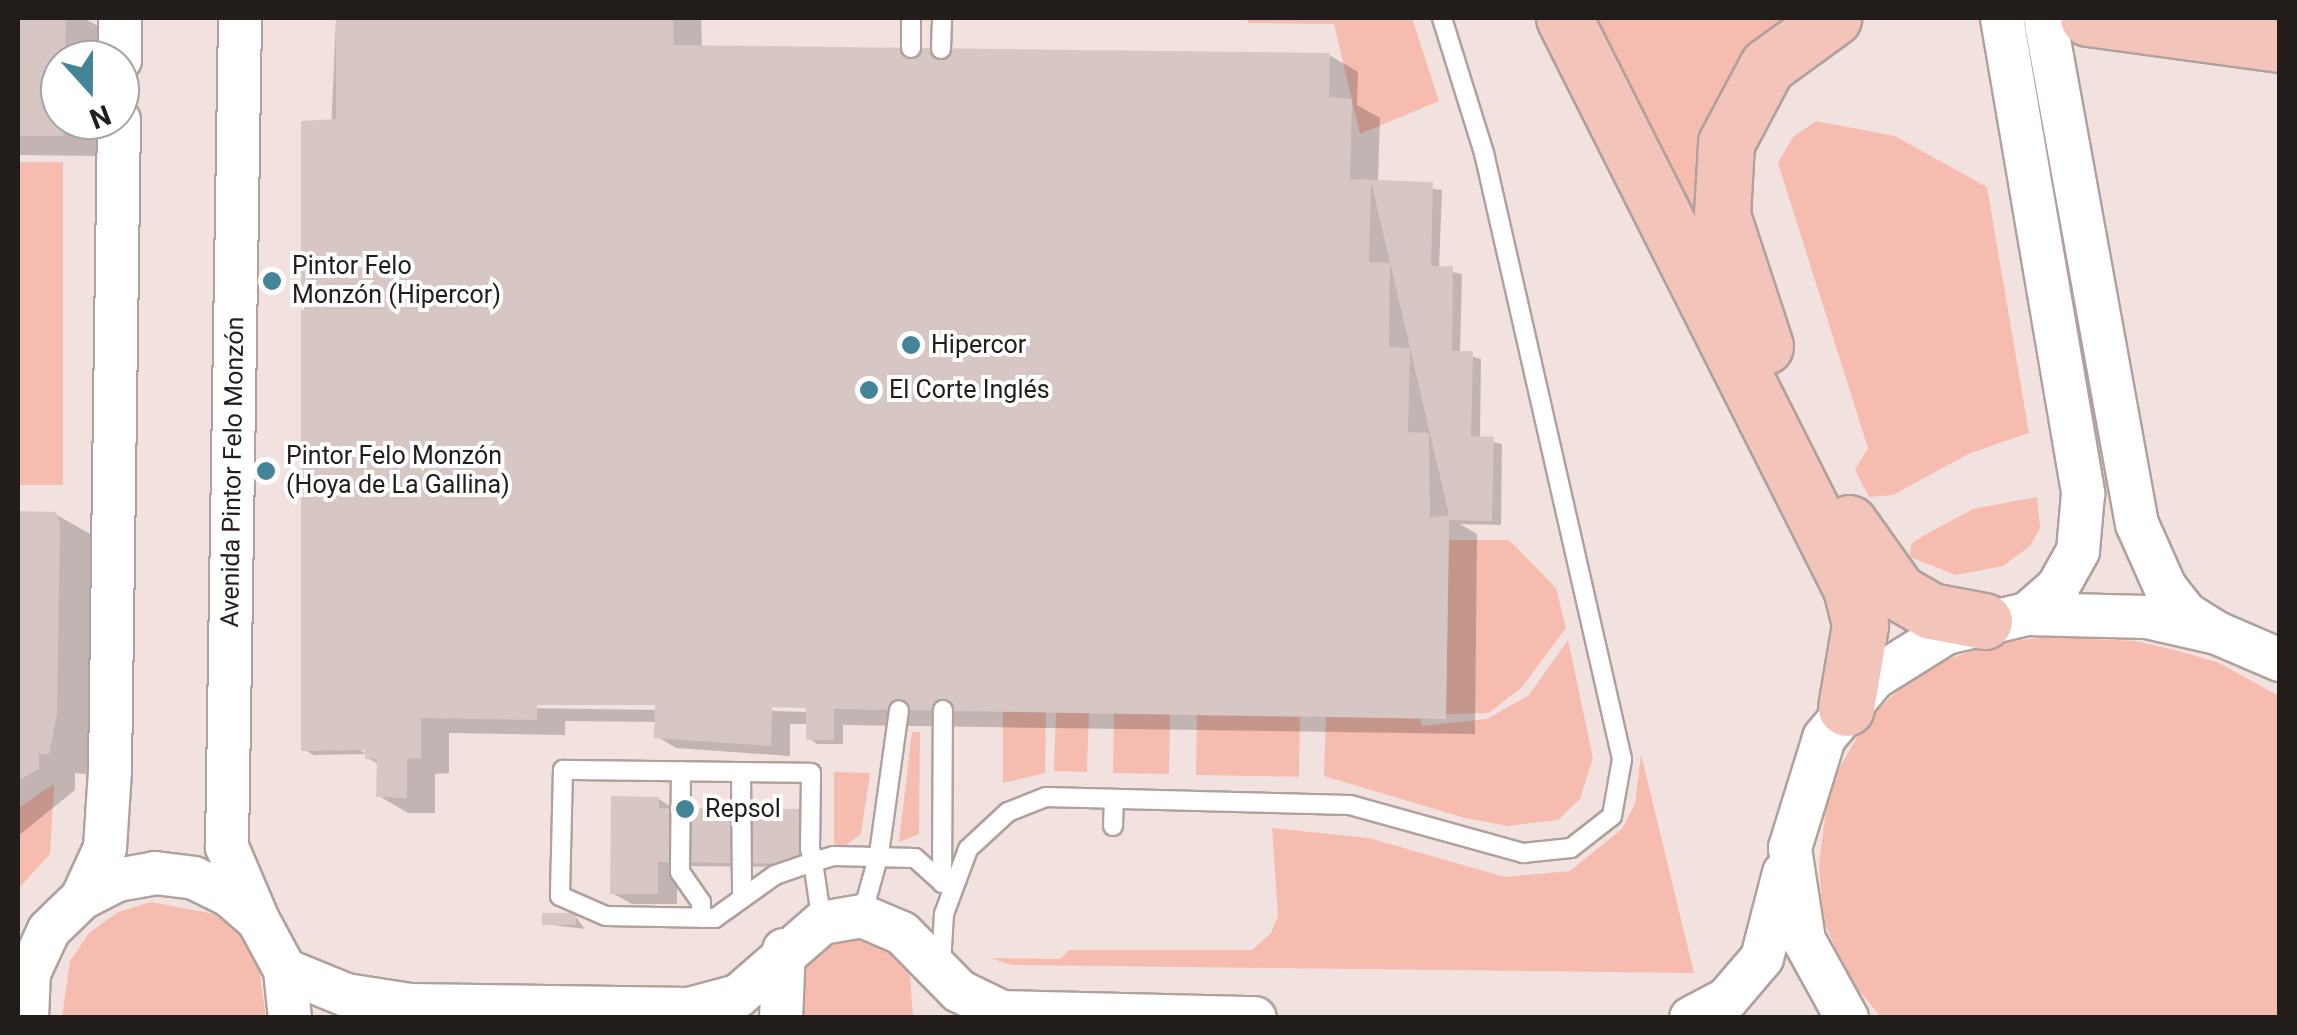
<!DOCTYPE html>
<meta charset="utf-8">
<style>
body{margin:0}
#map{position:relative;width:2297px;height:1035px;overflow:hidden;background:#f2e2df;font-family:Roboto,sans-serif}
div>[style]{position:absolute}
.green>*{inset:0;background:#f6bcaf;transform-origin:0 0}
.shadow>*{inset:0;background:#0003}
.building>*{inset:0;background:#d7c7c4;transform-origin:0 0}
.roads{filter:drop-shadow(2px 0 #b0a19d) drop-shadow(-2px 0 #b0a19d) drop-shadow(0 2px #b0a19d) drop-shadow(0 -2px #b0a19d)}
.service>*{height:18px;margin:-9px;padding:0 9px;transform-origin:9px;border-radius:9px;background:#fff}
.tertiary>*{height:42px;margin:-21px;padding:0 21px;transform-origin:21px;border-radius:21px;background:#fff}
.motorway>*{height:55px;margin:-27.5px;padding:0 27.5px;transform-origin:27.5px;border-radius:27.5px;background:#f3c4ba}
.dots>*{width:28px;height:28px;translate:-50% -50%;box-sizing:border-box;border:5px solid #fff;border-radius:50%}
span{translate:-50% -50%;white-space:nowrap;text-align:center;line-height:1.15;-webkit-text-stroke:8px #fff;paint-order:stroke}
.poi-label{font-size:25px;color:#221d1b}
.left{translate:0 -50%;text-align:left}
.street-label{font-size:25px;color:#221d1b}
.frame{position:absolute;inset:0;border:20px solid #221d1b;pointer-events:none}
.north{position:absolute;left:40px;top:40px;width:100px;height:100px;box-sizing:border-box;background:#fff;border:2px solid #a7a5a4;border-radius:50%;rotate:159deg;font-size:28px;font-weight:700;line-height:40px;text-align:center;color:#221d1b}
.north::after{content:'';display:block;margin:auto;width:35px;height:45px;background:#448498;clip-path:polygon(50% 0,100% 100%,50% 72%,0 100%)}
</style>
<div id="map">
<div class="green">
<div style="clip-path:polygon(1247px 18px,1412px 18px,1439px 101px,1360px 134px,1334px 24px,1248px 23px)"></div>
<div style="clip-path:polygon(1592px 18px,1790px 18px,1737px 67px,1708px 240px)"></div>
<div style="clip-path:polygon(1816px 121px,1895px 136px,1987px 187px,2029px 433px,1968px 454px,1893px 495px,1869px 497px,1855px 470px,1868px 448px,1778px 163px,1793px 137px)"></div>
<div style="left:18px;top:162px;width:45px;height:323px"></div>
<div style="clip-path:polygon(2037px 497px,2040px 528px,2030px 546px,2003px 566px,1956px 575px,1910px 557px,1911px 544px,1923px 536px,1973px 509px)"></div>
<div style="clip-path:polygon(1449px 540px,1509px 540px,1556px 588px,1566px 628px,1522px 687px,1489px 713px,1446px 714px)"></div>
<div style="clip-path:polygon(2052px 637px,2135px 641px,2179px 651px,2219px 663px,2279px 696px,2279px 1017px,1881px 1017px,1847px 976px,1823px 919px,1819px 864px,1829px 786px,1867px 720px,1904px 685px,1949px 659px,1998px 642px)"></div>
<div style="clip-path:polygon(1568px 640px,1593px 758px,1580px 799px,1558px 820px,1508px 826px,1465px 818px,1324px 776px,1326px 716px,1420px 718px,1422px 726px,1487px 719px,1529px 695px)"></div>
<div style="clip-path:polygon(1003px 711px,1046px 712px,1045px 773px,1003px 783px)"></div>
<div style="left:1056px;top:712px;width:33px;height:59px;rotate:2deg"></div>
<div style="left:1114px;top:713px;width:56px;height:60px;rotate:1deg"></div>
<div style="left:1197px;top:715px;width:103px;height:60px;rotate:1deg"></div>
<div style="clip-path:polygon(912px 732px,920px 732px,919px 834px,899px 842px)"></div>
<div style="clip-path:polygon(1641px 754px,1694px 973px,1012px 965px,990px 958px,1060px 959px,1069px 950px,1252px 950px,1271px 933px,1278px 916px,1272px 828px,1369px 838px,1505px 877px,1570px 871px,1622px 829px,1635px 804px)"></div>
<div style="clip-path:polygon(834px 772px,870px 773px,861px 834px,843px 847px,834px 846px)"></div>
<div style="clip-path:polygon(54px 784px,50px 854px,18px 889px,18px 808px)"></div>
<div style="clip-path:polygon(151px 902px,214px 914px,240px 934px,258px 961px,266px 1018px,62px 1017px,70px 961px,89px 933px,118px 912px)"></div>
<div style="clip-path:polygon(862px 940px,882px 946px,910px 975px,913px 1017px,793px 1017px,804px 963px,840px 941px)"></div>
</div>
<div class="shadow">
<div style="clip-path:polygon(18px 18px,83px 18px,102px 28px,102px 60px,60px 60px,60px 120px,101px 120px,100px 156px,18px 155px)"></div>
<div style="clip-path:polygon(evenodd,336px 18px,701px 18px,702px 48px,1329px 55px,1358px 72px,1357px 105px,1380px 118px,1378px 183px,1442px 190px,1439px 269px,1462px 274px,1460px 353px,1481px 359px,1480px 439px,1502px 444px,1501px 525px,1460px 524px,1477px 534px,1475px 734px,843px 725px,843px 744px,817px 744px,808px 738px,808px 724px,790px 724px,790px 756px,676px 748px,656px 736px,657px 722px,565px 721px,565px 735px,449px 733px,449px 773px,435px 774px,435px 813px,408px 813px,379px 796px,380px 765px,367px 758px,367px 748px,353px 745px,366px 754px,313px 755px,304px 749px,336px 18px,524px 703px,657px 705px,657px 710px,524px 708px,524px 703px,336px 18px,764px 706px,808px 707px,808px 712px,774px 711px,764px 706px)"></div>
<div style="clip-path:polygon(18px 514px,55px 514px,92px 535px,93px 737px,86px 774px,75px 773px,75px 790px,18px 836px)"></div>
<div style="clip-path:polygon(659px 799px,678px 811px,814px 867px,677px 866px,677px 904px,632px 904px,612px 893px)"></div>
<div style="clip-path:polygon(575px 916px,585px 929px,544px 924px)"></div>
</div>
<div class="building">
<div style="clip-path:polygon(18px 18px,66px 18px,65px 60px,60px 60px,64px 136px,18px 136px)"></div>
<div style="clip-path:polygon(evenodd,336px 18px,673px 18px,674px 45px,1330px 53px,1329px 97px,1352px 99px,1350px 179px,1433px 182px,1431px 266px,1453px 266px,1452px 351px,1473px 351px,1471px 436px,1494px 437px,1492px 521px,1449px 520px,1446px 719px,834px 709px,834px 740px,806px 740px,806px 708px,772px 707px,771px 746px,654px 738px,655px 705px,537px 705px,537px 720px,421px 718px,421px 758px,407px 759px,407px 798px,376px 797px,377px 759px,365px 759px,365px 750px,301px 751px,301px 121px,336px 119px,336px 18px,1371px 181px,1410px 348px,1389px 347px,1390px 263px,1369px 262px,1371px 181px,336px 18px,1410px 348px,1449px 515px,1430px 518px,1429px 433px,1408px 432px,1410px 348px)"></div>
<div style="clip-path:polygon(18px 511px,56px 512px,60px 524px,57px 714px,49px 754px,39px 754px,39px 769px,18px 781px)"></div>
<div style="clip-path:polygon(611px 796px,659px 797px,659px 808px,806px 809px,805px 864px,658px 862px,658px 894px,610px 894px)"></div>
<div style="left:542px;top:913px;width:34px;height:12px"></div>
</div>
<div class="roads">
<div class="service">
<div style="left:911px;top:48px;width:30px;rotate:-90deg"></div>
<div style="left:941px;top:49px;width:31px;rotate:-88deg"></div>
<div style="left:681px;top:771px;width:101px;rotate:90.6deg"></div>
<div style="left:680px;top:872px;width:37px;rotate:55deg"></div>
<div style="left:701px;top:902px;width:16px;rotate:90deg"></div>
<div style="left:741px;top:772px;width:124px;rotate:89.5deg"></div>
<div style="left:1113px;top:826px;width:27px;rotate:-88deg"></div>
<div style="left:942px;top:883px;width:173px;rotate:-89.7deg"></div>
<div style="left:862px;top:915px;width:63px;rotate:-74.4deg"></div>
<div style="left:879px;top:854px;width:145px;rotate:-82.1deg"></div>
<div style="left:822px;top:923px;width:62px;rotate:-98.4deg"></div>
<div style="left:813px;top:862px;width:14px;rotate:-102deg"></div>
<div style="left:810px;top:848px;width:75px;rotate:-89.2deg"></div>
<div style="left:811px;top:773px;width:248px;rotate:-179.3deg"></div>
<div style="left:563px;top:770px;width:126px;rotate:91.4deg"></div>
<div style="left:560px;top:896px;width:50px;rotate:23.5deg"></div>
<div style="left:606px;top:916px;width:109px;rotate:1.1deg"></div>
<div style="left:715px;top:918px;width:74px;rotate:-35.6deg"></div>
<div style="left:775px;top:875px;width:40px;rotate:-18.9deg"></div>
<div style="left:813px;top:862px;width:22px;rotate:-16deg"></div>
<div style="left:834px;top:856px;width:81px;rotate:1.4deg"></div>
<div style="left:915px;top:858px;width:36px;rotate:42deg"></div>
<div style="left:941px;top:964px;width:50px;rotate:-86.6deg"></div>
<div style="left:944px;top:914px;width:69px;rotate:-69.7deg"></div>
<div style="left:968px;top:849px;width:54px;rotate:-42.8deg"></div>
<div style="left:1008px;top:812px;width:41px;rotate:-21.5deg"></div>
<div style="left:1046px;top:797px;width:304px;rotate:1.5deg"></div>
<div style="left:1350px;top:805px;width:180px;rotate:15.5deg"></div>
<div style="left:1523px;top:853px;width:48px;rotate:-5.9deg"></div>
<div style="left:1571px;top:848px;width:52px;rotate:-38deg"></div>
<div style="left:1612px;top:816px;width:58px;rotate:-80deg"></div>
<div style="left:1622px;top:759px;width:622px;rotate:-102.83deg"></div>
<div style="left:1484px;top:153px;width:141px;rotate:-107.3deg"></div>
</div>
<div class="tertiary">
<div style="left:240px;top:18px;width:829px;rotate:90.9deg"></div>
<div style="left:227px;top:847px;width:79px;rotate:67deg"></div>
<div style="left:2002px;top:18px;width:483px;rotate:80.3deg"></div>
<div style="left:2083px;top:494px;width:57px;rotate:95deg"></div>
<div style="left:2078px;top:551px;width:41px;rotate:119.1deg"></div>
<div style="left:2058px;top:587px;width:41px;rotate:138.9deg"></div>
<div style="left:2045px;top:18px;width:514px;rotate:79.7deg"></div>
<div style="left:2137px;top:524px;width:69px;rotate:66deg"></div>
<div style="left:2165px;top:587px;width:33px;rotate:52deg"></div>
<div style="left:2185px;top:613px;width:32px;rotate:32deg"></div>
<div style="left:120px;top:60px;width:42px;rotate:-90deg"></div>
<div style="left:82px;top:898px;width:55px;rotate:-65.3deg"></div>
<div style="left:105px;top:848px;width:78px;rotate:-86.3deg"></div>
<div style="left:110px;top:770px;width:650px;rotate:-89.21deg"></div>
<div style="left:285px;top:970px;width:66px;rotate:22.3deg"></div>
<div style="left:346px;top:995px;width:65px;rotate:8.9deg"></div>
<div style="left:410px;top:1005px;width:279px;rotate:0.8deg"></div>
<div style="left:689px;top:1009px;width:51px;rotate:-14.9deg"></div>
<div style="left:738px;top:996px;width:111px;rotate:-41deg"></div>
<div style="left:822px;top:923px;width:41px;rotate:-9.9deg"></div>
<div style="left:862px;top:916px;width:43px;rotate:23deg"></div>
<div style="left:902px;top:933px;width:81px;rotate:45.5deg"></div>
<div style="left:959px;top:991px;width:48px;rotate:26deg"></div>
<div style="left:1002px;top:1012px;width:253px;rotate:1.4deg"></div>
<div style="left:27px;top:1018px;width:45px;rotate:-87.5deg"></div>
<div style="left:29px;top:973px;width:47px;rotate:-65.1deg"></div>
<div style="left:49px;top:930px;width:46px;rotate:-44.1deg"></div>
<div style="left:82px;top:898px;width:39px;rotate:-27deg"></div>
<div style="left:117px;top:880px;width:39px;rotate:-10deg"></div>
<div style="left:155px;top:873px;width:39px;rotate:7deg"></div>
<div style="left:194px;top:878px;width:39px;rotate:26deg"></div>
<div style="left:229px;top:895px;width:38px;rotate:41deg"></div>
<div style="left:258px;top:920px;width:57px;rotate:61.6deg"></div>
<div style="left:285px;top:970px;width:48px;rotate:84.1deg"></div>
<div style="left:781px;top:1018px;width:68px;rotate:-87.5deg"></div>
<div style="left:1691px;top:1018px;width:41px;rotate:-27.8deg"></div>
<div style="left:1727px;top:999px;width:54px;rotate:-49.5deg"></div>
<div style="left:1762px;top:958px;width:88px;rotate:-75.5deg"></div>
<div style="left:1847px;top:1018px;width:89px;rotate:-118.9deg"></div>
<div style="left:1804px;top:940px;width:93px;rotate:-98.7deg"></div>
<div style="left:1790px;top:848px;width:115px;rotate:-72.8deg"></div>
<div style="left:1824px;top:738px;width:78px;rotate:-50.2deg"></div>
<div style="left:1874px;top:678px;width:85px;rotate:-32deg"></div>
<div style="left:1946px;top:633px;width:83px;rotate:-13.2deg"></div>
<div style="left:2027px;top:614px;width:120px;rotate:1.4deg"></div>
<div style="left:2147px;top:617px;width:72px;rotate:12.9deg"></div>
<div style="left:2217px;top:633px;width:69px;rotate:23.2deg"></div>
</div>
<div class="motorway">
<div style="left:1564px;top:18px;width:638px;rotate:63.27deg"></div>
<div style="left:1851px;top:588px;width:38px;rotate:76deg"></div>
<div style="left:1860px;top:625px;width:84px;rotate:99.6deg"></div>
<div style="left:2088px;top:18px;width:194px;rotate:7.7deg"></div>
<div style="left:1765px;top:346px;width:138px;rotate:-108.2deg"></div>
<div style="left:1722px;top:215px;width:72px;rotate:-86.8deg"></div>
<div style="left:1726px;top:143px;width:87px;rotate:-62deg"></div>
<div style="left:1767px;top:66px;width:82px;rotate:-36deg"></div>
<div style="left:1849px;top:523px;width:85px;rotate:54.6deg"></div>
<div style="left:1898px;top:592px;width:38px;rotate:30deg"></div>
<div style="left:1931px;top:611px;width:54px;rotate:10.7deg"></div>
</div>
</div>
<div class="dots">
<div style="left:272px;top:281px;background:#448498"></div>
<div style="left:911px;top:345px;background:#448498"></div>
<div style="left:869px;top:390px;background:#448498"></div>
<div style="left:266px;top:471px;background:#448498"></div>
<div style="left:685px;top:809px;background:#448498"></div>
</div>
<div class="poi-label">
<span class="left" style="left:292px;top:281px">Pintor Felo<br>Monzón (Hipercor)</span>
<span class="left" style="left:931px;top:345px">Hipercor</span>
<span class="left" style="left:889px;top:390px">El Corte Inglés</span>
<span class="left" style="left:286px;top:471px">Pintor Felo Monzón<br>(Hoya de La Gallina)</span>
<span class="left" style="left:705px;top:809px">Repsol</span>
</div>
<div class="street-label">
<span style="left:233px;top:472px;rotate:-89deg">Avenida Pintor Felo Monzón</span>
</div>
<div class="frame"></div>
<div class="north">N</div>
</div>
